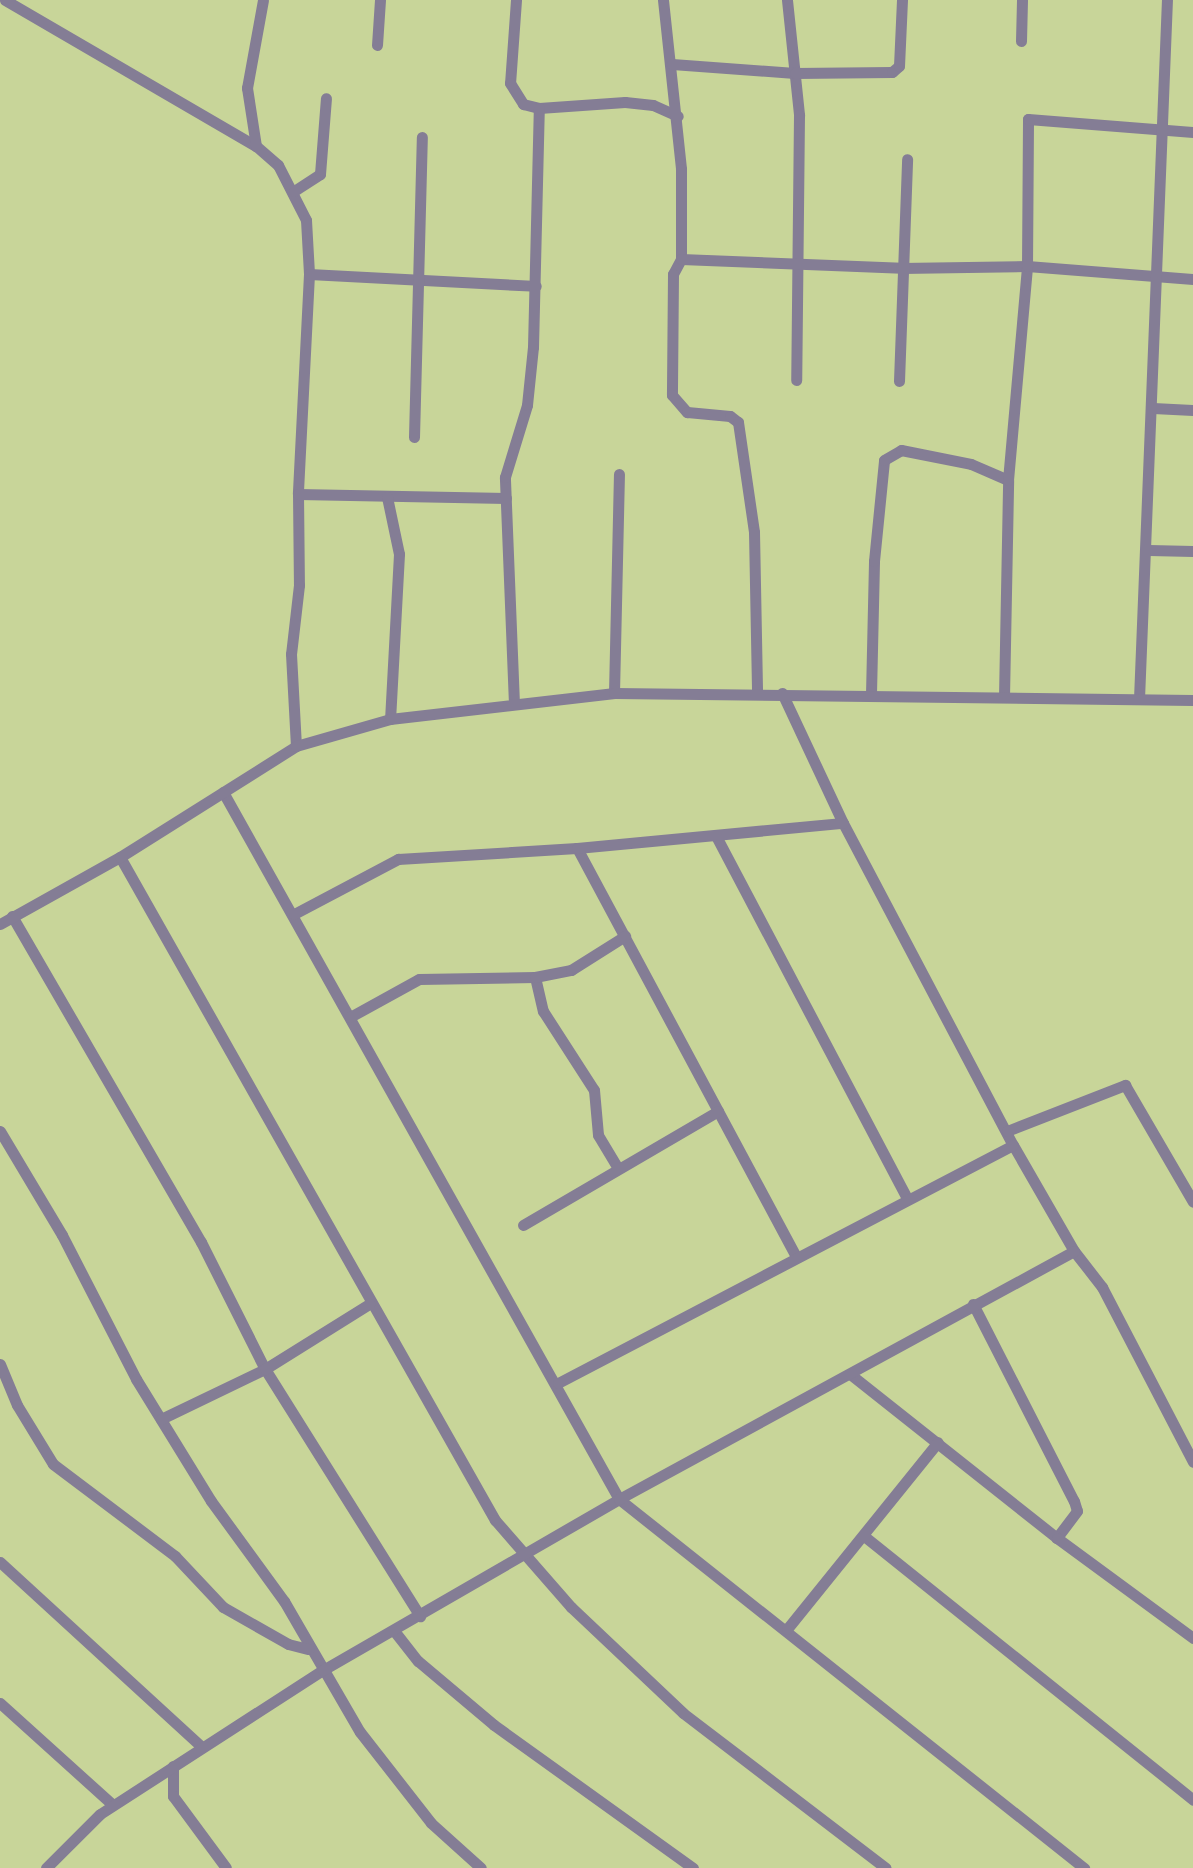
<!DOCTYPE html>
<style>
body{margin:0}
#map{position:relative;width:1193px;height:1868px;overflow:hidden;background:#c8d599;font-family:"DejaVu Sans",sans-serif}
div>[style]{position:absolute}
.minor>*{height:11px;margin:-5.5px;padding:0 5.5px;transform-origin:5.5px;border-radius:5.5px;background:#847d95}
span{translate:-50% -50%;white-space:nowrap;text-align:center;line-height:1.15;-webkit-text-stroke:8px #d4e2a5;paint-order:stroke}
</style>
<div id="map">
<div class="minor">
<div style="left:5px;top:0;width:290px;rotate:30.2deg"></div>
<div style="left:256px;top:146px;width:29px;rotate:41deg"></div>
<div style="left:278px;top:165px;width:62px;rotate:63deg"></div>
<div style="left:306px;top:220px;width:54px;rotate:86.8deg"></div>
<div style="left:309px;top:274px;width:220px;rotate:92.9deg"></div>
<div style="left:298px;top:494px;width:91px;rotate:89.4deg"></div>
<div style="left:299px;top:585px;width:69px;rotate:96.6deg"></div>
<div style="left:291px;top:654px;width:92px;rotate:86.9deg"></div>
<div style="left:516px;top:0;width:83px;rotate:94.1deg"></div>
<div style="left:510px;top:83px;width:25px;rotate:58deg"></div>
<div style="left:523px;top:104px;width:16px;rotate:14deg"></div>
<div style="left:539px;top:108px;width:86px;rotate:-4deg"></div>
<div style="left:625px;top:102px;width:28px;rotate:6deg"></div>
<div style="left:653px;top:105px;width:27px;rotate:24deg"></div>
<div style="left:663px;top:0;width:170px;rotate:83.9deg"></div>
<div style="left:681px;top:169px;width:90px;rotate:90deg"></div>
<div style="left:681px;top:259px;width:17px;rotate:118deg"></div>
<div style="left:673px;top:274px;width:121px;rotate:90.5deg"></div>
<div style="left:672px;top:395px;width:23px;rotate:49deg"></div>
<div style="left:687px;top:412px;width:43px;rotate:5.3deg"></div>
<div style="left:730px;top:416px;width:10px;rotate:37deg"></div>
<div style="left:738px;top:422px;width:111px;rotate:81.7deg"></div>
<div style="left:754px;top:532px;width:161px;rotate:88.9deg"></div>
<div style="left:787px;top:0;width:116px;rotate:84deg"></div>
<div style="left:799px;top:115px;width:265px;rotate:90.6deg"></div>
<div style="left:1021px;top:41px;width:41px;rotate:-88.6deg"></div>
<div style="left:377px;top:45px;width:45px;rotate:-86.2deg"></div>
<div style="left:672px;top:64px;width:123px;rotate:4.2deg"></div>
<div style="left:795px;top:73px;width:97px;rotate:-0.6deg"></div>
<div style="left:892px;top:72px;width:9px;rotate:-41deg"></div>
<div style="left:899px;top:66px;width:66px;rotate:-87.4deg"></div>
<div style="left:256px;top:146px;width:59px;rotate:-98.8deg"></div>
<div style="left:247px;top:88px;width:89px;rotate:-79.7deg"></div>
<div style="left:294px;top:191px;width:31px;rotate:-33deg"></div>
<div style="left:320px;top:174px;width:76px;rotate:-85.5deg"></div>
<div style="left:681px;top:259px;width:220px;rotate:2.3deg"></div>
<div style="left:901px;top:268px;width:126px;rotate:-0.9deg"></div>
<div style="left:1027px;top:266px;width:167px;rotate:4.5deg"></div>
<div style="left:309px;top:274px;width:227px;rotate:3deg"></div>
<div style="left:899px;top:381px;width:222px;rotate:-87.9deg"></div>
<div style="left:1153px;top:408px;width:40px;rotate:2.9deg"></div>
<div style="left:414px;top:437px;width:300px;rotate:-88.5deg"></div>
<div style="left:298px;top:494px;width:208px;rotate:1.1deg"></div>
<div style="left:387px;top:497px;width:58px;rotate:78.1deg"></div>
<div style="left:399px;top:554px;width:165px;rotate:93.1deg"></div>
<div style="left:1149px;top:550px;width:44px;rotate:1.3deg"></div>
<div style="left:614px;top:693px;width:219px;rotate:-88.7deg"></div>
<div style="left:782px;top:693px;width:144px;rotate:64.9deg"></div>
<div style="left:843px;top:823px;width:364px;rotate:62.2deg"></div>
<div style="left:1013px;top:1145px;width:122px;rotate:60.1deg"></div>
<div style="left:1074px;top:1251px;width:46px;rotate:52.1deg"></div>
<div style="left:1102px;top:1287px;width:197px;rotate:62.5deg"></div>
<div style="left:871px;top:694px;width:133px;rotate:-88.7deg"></div>
<div style="left:874px;top:561px;width:101px;rotate:-84.3deg"></div>
<div style="left:884px;top:460px;width:20px;rotate:-30deg"></div>
<div style="left:901px;top:450px;width:71px;rotate:11.3deg"></div>
<div style="left:971px;top:464px;width:40px;rotate:23.4deg"></div>
<div style="left:1004px;top:697px;width:217px;rotate:-88.9deg"></div>
<div style="left:1008px;top:480px;width:215px;rotate:-84.9deg"></div>
<div style="left:1027px;top:266px;width:147px;rotate:-89.6deg"></div>
<div style="left:1028px;top:119px;width:166px;rotate:4.5deg"></div>
<div style="left:1139px;top:699px;width:700px;rotate:-87.71deg"></div>
<div style="left:514px;top:704px;width:227px;rotate:-92.3deg"></div>
<div style="left:505px;top:477px;width:75px;rotate:-73deg"></div>
<div style="left:527px;top:405px;width:58px;rotate:-84.1deg"></div>
<div style="left:533px;top:347px;width:239px;rotate:-88.6deg"></div>
<div style="left:223px;top:792px;width:810px;rotate:60.75deg"></div>
<div style="left:619px;top:1499px;width:594px;rotate:38.43deg"></div>
<div style="left:716px;top:836px;width:408px;rotate:62.2deg"></div>
<div style="left:577px;top:848px;width:463px;rotate:61.8deg"></div>
<div style="left:120px;top:857px;width:762px;rotate:60.51deg"></div>
<div style="left:495px;top:1520px;width:116px;rotate:48.9deg"></div>
<div style="left:571px;top:1607px;width:154px;rotate:43.4deg"></div>
<div style="left:683px;top:1713px;width:255px;rotate:37.4deg"></div>
<div style="left:294px;top:914px;width:118px;rotate:-27.9deg"></div>
<div style="left:398px;top:859px;width:179px;rotate:-3.5deg"></div>
<div style="left:577px;top:848px;width:267px;rotate:-5.4deg"></div>
<div style="left:12px;top:916px;width:377px;rotate:59.9deg"></div>
<div style="left:201px;top:1242px;width:142px;rotate:63.3deg"></div>
<div style="left:265px;top:1369px;width:292px;rotate:57.9deg"></div>
<div style="left:0;top:924px;width:137px;rotate:-29.2deg"></div>
<div style="left:120px;top:857px;width:208px;rotate:-32.2deg"></div>
<div style="left:296px;top:746px;width:98px;rotate:-16deg"></div>
<div style="left:390px;top:719px;width:226px;rotate:-6.6deg"></div>
<div style="left:614px;top:693px;width:579px;rotate:0.69deg"></div>
<div style="left:535px;top:977px;width:35px;rotate:77deg"></div>
<div style="left:543px;top:1011px;width:94px;rotate:57.2deg"></div>
<div style="left:594px;top:1090px;width:45px;rotate:84.9deg"></div>
<div style="left:598px;top:1135px;width:37px;rotate:59deg"></div>
<div style="left:350px;top:1017px;width:79px;rotate:-28.8deg"></div>
<div style="left:419px;top:979px;width:116px;rotate:-1deg"></div>
<div style="left:535px;top:977px;width:37px;rotate:-11deg"></div>
<div style="left:571px;top:970px;width:64px;rotate:-32.2deg"></div>
<div style="left:0;top:1131px;width:121px;rotate:59.2deg"></div>
<div style="left:62px;top:1235px;width:162px;rotate:62.8deg"></div>
<div style="left:136px;top:1379px;width:143px;rotate:58.4deg"></div>
<div style="left:211px;top:1501px;width:124px;rotate:53.9deg"></div>
<div style="left:284px;top:1601px;width:151px;rotate:59.9deg"></div>
<div style="left:360px;top:1732px;width:115px;rotate:52deg"></div>
<div style="left:431px;top:1823px;width:67px;rotate:42deg"></div>
<div style="left:1007px;top:1131px;width:127px;rotate:-21.3deg"></div>
<div style="left:1125px;top:1085px;width:135px;rotate:59.8deg"></div>
<div style="left:523px;top:1225px;width:226px;rotate:-30.3deg"></div>
<div style="left:973px;top:1304px;width:221px;rotate:62.9deg"></div>
<div style="left:1074px;top:1501px;width:10px;rotate:73deg"></div>
<div style="left:1077px;top:1511px;width:34px;rotate:127deg"></div>
<div style="left:0;top:1364px;width:44px;rotate:67.5deg"></div>
<div style="left:17px;top:1405px;width:69px;rotate:58.6deg"></div>
<div style="left:53px;top:1464px;width:153px;rotate:37deg"></div>
<div style="left:175px;top:1556px;width:70px;rotate:46.7deg"></div>
<div style="left:223px;top:1607px;width:75px;rotate:29.6deg"></div>
<div style="left:288px;top:1644px;width:21px;rotate:14deg"></div>
<div style="left:850px;top:1374px;width:264px;rotate:38.4deg"></div>
<div style="left:1057px;top:1538px;width:169px;rotate:36.3deg"></div>
<div style="left:558px;top:1383px;width:513px;rotate:-27.61deg"></div>
<div style="left:161px;top:1419px;width:115px;rotate:-25.7deg"></div>
<div style="left:265px;top:1369px;width:123px;rotate:-32deg"></div>
<div style="left:864px;top:1536px;width:422px;rotate:38.7deg"></div>
<div style="left:0;top:1562px;width:273px;rotate:42.5deg"></div>
<div style="left:787px;top:1629px;width:240px;rotate:-51.1deg"></div>
<div style="left:395px;top:1632px;width:37px;rotate:52deg"></div>
<div style="left:418px;top:1661px;width:99px;rotate:40.1deg"></div>
<div style="left:494px;top:1725px;width:245px;rotate:35.7deg"></div>
<div style="left:0;top:1703px;width:152px;rotate:42.1deg"></div>
<div style="left:173px;top:1766px;width:30px;rotate:90deg"></div>
<div style="left:173px;top:1796px;width:89px;rotate:53.6deg"></div>
<div style="left:46px;top:1868px;width:76px;rotate:-45deg"></div>
<div style="left:100px;top:1814px;width:265px;rotate:-32.9deg"></div>
<div style="left:323px;top:1670px;width:342px;rotate:-30deg"></div>
<div style="left:619px;top:1499px;width:518px;rotate:-28.59deg"></div>
</div>
</div>
